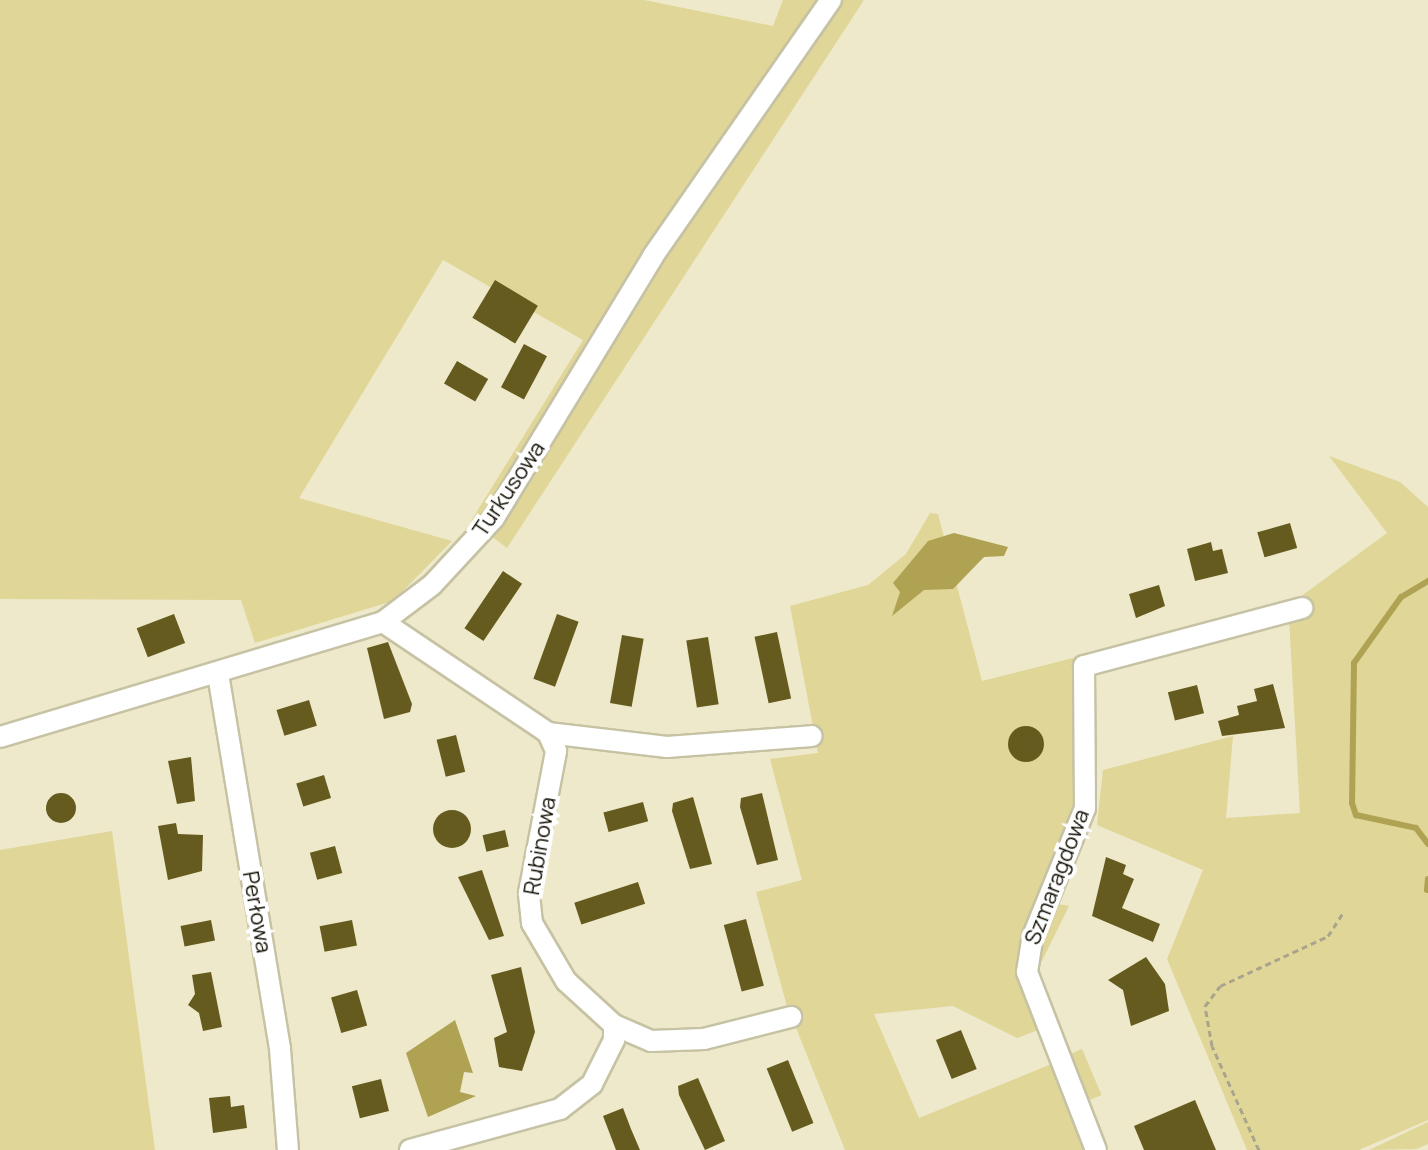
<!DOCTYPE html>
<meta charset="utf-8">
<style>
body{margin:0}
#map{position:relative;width:1428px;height:1150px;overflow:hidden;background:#eee9ca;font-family:Manrope,sans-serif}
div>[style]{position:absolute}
.green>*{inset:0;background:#e0d698;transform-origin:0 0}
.water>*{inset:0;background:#afa253}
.stream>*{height:6px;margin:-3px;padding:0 3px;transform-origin:3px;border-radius:3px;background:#afa253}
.building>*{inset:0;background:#655b1e;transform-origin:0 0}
.round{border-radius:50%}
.path>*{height:3px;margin-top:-1.5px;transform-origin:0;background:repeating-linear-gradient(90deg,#a9a58d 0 6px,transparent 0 10px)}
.roads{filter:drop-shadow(2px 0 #c6c2a4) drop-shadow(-2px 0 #c6c2a4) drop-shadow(0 2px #c6c2a4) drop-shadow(0 -2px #c6c2a4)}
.minor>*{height:20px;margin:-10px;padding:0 10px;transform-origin:10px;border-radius:10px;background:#fff}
span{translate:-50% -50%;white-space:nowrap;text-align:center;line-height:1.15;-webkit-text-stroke:8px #fff;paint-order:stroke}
.street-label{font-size:22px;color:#161409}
</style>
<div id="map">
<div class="green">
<div style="clip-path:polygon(0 0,644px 0,773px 26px,783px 0,864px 0,507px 548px,471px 521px,583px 340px,443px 260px,299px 498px,452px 541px,393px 601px,255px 643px,241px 600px,0 599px)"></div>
<div style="clip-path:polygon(1329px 456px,1400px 482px,1428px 507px,1428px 1120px,1359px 1150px,1247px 1150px,1167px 959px,1203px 870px,1097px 825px,1103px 770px,1233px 736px,1226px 818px,1300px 813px,1289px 618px,1304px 613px,1300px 597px,1387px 533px)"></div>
<div style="clip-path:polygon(930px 513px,938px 514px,982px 681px,1073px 658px,1083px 783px,1023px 988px,1038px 1030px,1017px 1038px,953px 1006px,874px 1014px,919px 1118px,1054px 1063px,1091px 1150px,845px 1150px,786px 1003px,756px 892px,802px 880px,770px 759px,818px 753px,790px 606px,868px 585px,906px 554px)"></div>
<div style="clip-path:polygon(112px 831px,155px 1150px,0 1150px,0 850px)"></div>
<div style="clip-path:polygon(1053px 903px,1069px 906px,1039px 967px,1046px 1002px,1031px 959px)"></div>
<div style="left:1082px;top:1049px;width:50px;height:23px;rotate:67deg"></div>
<div style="clip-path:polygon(1428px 1122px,1428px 1144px,1416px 1149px,1369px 1150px)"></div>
</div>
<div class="water">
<div style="clip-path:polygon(954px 533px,1008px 547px,1004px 556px,984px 557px,953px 589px,924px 590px,892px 616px,900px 592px,893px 583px,928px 541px)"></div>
<div style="clip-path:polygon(455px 1020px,473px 1073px,464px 1072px,460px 1092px,476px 1096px,428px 1117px,406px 1053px)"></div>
</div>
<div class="stream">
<div style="left:1428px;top:581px;width:31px;rotate:149deg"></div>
<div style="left:1401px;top:597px;width:81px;rotate:125.5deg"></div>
<div style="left:1354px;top:663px;width:140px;rotate:90.8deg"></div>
<div style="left:1352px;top:803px;width:13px;rotate:72deg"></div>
<div style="left:1356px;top:815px;width:61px;rotate:12.2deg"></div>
<div style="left:1416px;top:828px;width:20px;rotate:53deg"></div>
<div style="left:1427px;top:890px;width:11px;rotate:-85deg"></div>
</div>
<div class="building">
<div style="left:495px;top:280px;width:50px;height:44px;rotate:31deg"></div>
<div style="left:524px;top:344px;width:26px;height:49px;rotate:28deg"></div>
<div style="left:457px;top:361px;width:36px;height:26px;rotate:30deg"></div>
<div style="left:1290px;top:523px;width:26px;height:34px;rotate:74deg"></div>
<div style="clip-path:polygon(1211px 542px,1213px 551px,1222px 549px,1228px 573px,1195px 581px,1187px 549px)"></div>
<div style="left:503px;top:571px;width:23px;height:69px;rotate:34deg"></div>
<div style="clip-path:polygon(1159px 585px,1165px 606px,1136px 618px,1129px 594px)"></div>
<div style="left:174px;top:614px;width:31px;height:40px;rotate:69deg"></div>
<div style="left:557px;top:614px;width:23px;height:69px;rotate:20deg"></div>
<div style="left:777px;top:632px;width:68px;height:23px;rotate:78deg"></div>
<div style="left:622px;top:635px;width:22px;height:69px;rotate:10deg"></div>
<div style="left:708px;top:637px;width:68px;height:22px;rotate:81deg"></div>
<div style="clip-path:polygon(388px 642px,412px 704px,410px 712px,384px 719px,367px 648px)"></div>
<div style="clip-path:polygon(1273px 684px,1285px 728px,1222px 736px,1218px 721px,1239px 715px,1237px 706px,1257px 701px,1254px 689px)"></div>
<div style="left:1197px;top:685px;width:29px;height:30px;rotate:76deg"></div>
<div style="left:309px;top:700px;width:27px;height:34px;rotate:73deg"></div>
<div class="round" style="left:1008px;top:726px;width:36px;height:36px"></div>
<div style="left:456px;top:735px;width:38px;height:20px;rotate:76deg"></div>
<div style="clip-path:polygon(191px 757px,195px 801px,177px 804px,168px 761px)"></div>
<div style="left:324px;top:775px;width:24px;height:29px;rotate:73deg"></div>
<div class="round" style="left:46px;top:793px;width:30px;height:30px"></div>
<div style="clip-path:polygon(762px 793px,778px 860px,757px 865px,740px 807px,741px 798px)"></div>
<div style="clip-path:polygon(693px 797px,712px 864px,690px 869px,672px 811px,673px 803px)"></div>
<div style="left:643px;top:802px;width:20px;height:41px;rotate:75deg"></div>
<div class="round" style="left:433px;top:810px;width:38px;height:38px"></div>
<div style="clip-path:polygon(176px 823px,178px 834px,203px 835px,202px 871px,168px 880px,158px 826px)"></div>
<div style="left:505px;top:830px;width:17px;height:23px;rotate:77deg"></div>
<div style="left:335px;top:846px;width:28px;height:26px;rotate:75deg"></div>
<div style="clip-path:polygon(1106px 857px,1126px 865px,1123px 874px,1134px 879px,1122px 908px,1160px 924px,1153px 942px,1092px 916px)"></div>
<div style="clip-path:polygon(482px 870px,504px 936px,489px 940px,458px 877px)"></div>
<div style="left:638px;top:882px;width:23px;height:67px;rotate:72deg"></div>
<div style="left:746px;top:919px;width:69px;height:23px;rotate:75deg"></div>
<div style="left:211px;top:920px;width:21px;height:31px;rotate:79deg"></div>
<div style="left:352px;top:920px;width:26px;height:33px;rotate:79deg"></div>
<div style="clip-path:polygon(1146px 957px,1165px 984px,1169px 1011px,1131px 1026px,1123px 990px,1108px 980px)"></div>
<div style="clip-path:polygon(521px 967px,535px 1032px,522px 1071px,499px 1067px,494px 1038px,507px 1032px,491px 975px)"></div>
<div style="clip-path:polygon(211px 972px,222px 1027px,203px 1031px,199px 1013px,188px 1005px,195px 994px,192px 975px)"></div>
<div style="left:357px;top:990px;width:37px;height:27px;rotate:74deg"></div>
<div style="left:961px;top:1030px;width:42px;height:27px;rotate:68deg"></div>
<div style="left:788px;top:1060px;width:68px;height:23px;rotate:68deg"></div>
<div style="clip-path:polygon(698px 1078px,725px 1141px,705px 1150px,679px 1095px,678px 1086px)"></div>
<div style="left:381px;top:1079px;width:33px;height:30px;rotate:76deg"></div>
<div style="clip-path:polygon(230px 1096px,231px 1107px,244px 1105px,247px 1128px,213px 1133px,209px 1098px)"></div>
<div style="clip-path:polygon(1195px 1100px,1216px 1150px,1144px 1150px,1134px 1126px)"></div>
<div style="clip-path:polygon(623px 1108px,631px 1129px,640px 1150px,616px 1150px,603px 1116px)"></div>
</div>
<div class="path">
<div style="left:1259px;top:1150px;width:114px;rotate:-114.3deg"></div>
<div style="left:1212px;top:1046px;width:41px;rotate:-99.9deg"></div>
<div style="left:1205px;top:1006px;width:25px;rotate:-53deg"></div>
<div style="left:1220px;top:986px;width:119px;rotate:-24.8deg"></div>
<div style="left:1328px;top:936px;width:30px;rotate:-57deg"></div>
</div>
<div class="roads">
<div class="minor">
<div style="left:383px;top:622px;width:199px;rotate:33.9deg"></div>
<div style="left:548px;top:733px;width:120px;rotate:6.7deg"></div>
<div style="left:667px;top:747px;width:145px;rotate:-4.3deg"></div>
<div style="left:218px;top:674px;width:380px;rotate:80.6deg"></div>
<div style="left:280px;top:1049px;width:101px;rotate:85.5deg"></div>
<div style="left:0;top:737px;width:400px;rotate:-16.7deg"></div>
<div style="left:383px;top:622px;width:61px;rotate:-37.1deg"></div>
<div style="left:432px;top:585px;width:91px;rotate:-47.2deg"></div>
<div style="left:494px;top:518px;width:306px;rotate:-58.7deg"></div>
<div style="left:653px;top:256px;width:312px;rotate:-55.2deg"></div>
<div style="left:614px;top:1025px;width:40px;rotate:23.4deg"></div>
<div style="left:651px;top:1041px;width:53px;rotate:-2.2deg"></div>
<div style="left:704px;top:1039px;width:90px;rotate:-14.2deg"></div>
<div style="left:410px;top:1150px;width:156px;rotate:-15.3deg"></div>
<div style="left:560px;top:1109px;width:41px;rotate:-38deg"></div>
<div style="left:592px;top:1084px;width:49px;rotate:-63.4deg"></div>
<div style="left:614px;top:1040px;width:15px;rotate:-90deg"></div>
<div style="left:614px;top:1025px;width:65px;rotate:-137.5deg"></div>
<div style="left:566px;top:981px;width:67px;rotate:-120.4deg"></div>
<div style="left:532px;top:923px;width:30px;rotate:-96deg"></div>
<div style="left:529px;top:893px;width:145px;rotate:-79.2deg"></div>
<div style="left:556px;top:751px;width:20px;rotate:-114deg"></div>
<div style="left:1096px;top:1150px;width:191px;rotate:-111.2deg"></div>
<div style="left:1027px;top:972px;width:36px;rotate:-81deg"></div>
<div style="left:1033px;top:936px;width:138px;rotate:-67.9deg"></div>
<div style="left:1085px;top:808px;width:142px;rotate:-90.4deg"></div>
<div style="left:1084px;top:666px;width:226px;rotate:-14.9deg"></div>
</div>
</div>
<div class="street-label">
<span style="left:509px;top:489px;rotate:-56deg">Turkusowa</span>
<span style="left:540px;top:846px;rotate:-80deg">Rubinowa</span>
<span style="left:1057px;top:877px;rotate:-69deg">Szmaragdowa</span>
<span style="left:257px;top:912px;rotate:80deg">Perłowa</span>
</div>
</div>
